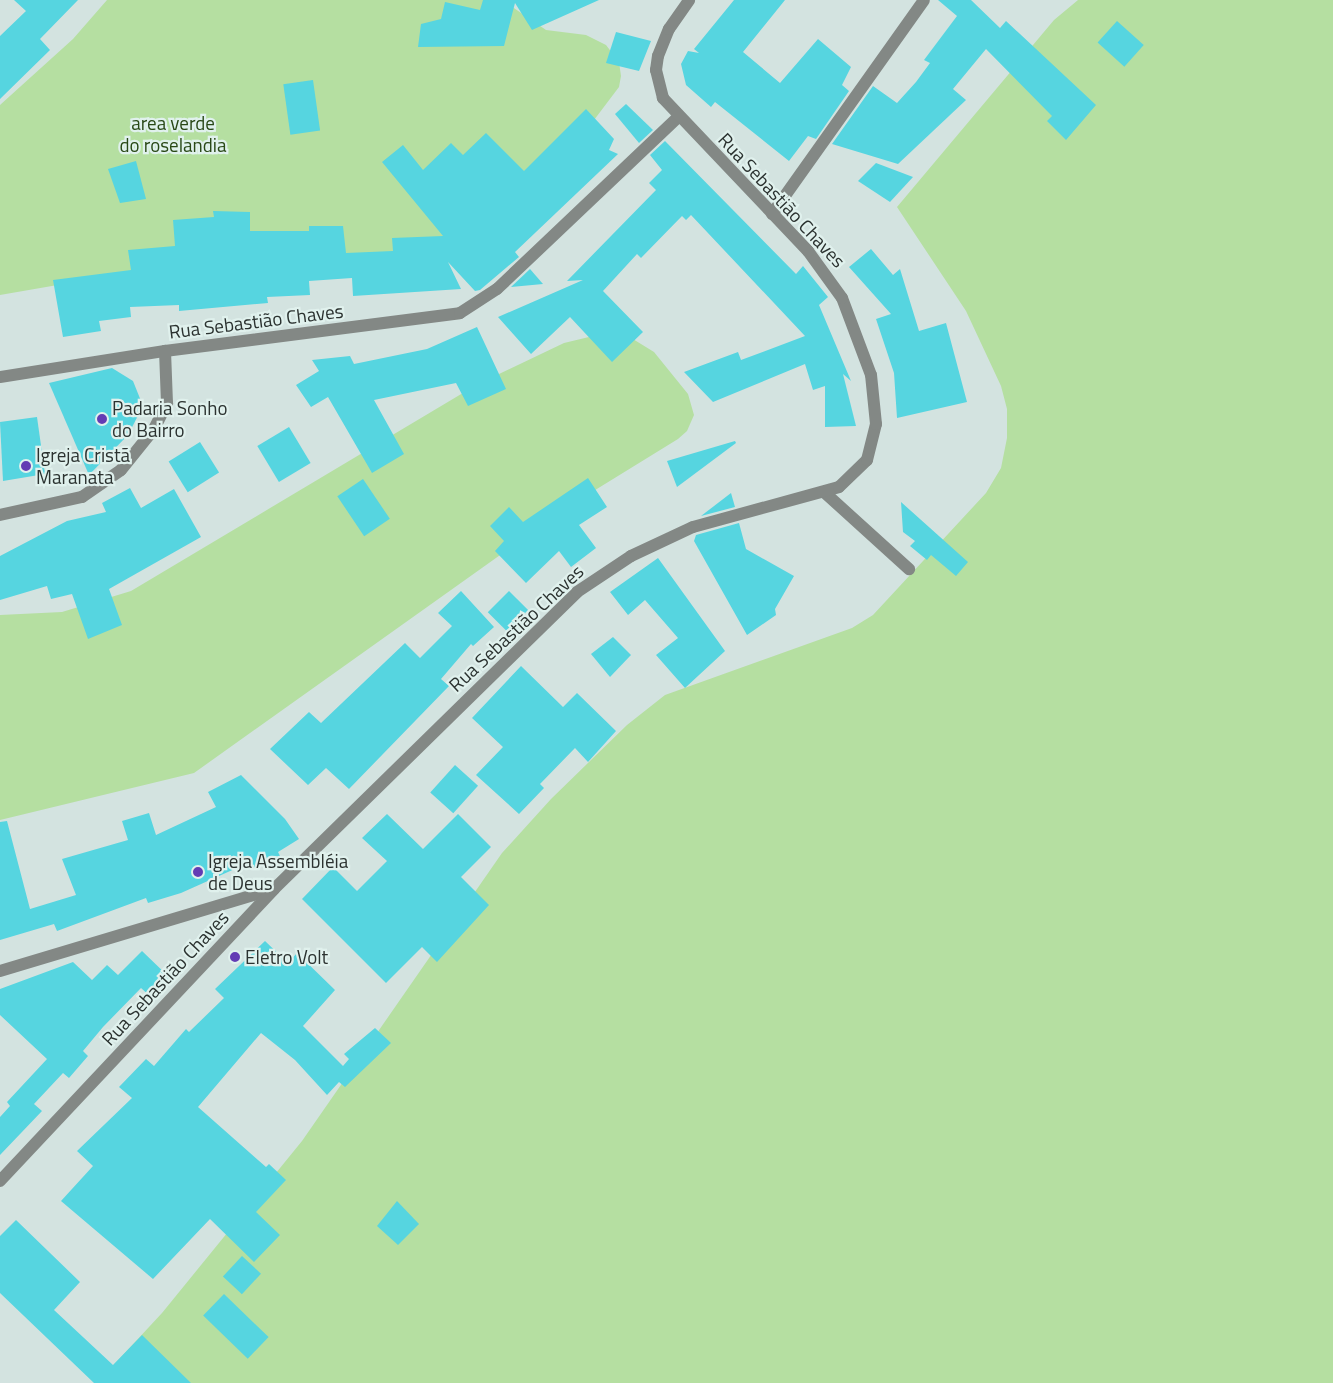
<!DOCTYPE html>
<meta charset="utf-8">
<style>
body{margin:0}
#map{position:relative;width:1333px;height:1383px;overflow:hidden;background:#d3e3e0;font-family:"Titillium Web",sans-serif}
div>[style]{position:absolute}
.green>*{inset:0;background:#b5dfa1}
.building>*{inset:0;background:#56d5e0;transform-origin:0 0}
.minor>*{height:12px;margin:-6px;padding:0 6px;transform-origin:6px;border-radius:6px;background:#838885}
.dots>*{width:14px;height:14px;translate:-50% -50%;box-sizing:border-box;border:2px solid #e0f1ed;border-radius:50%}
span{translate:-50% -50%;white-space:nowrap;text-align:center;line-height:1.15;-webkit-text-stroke:4.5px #e0f1ed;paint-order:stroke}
.park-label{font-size:19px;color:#284816}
.street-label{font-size:19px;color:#2b3230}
.poi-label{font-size:19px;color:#2b3230}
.left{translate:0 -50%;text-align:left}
</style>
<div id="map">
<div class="green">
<div style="clip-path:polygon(107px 0,502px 0,546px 30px,586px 35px,606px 45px,619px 62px,621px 76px,619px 87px,591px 124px,481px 223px,386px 257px,75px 282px,0 295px,0 105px,73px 39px)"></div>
<div style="clip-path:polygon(1078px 0,1333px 0,1333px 1383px,97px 1383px,162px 1313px,302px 1141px,502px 853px,551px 799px,627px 725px,665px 695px,852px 628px,873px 615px,986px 493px,1001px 468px,1007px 438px,1007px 409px,1001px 386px,966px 311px,897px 207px,1054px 20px)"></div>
<div style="clip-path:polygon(628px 336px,654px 352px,688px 394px,694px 415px,687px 431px,678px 439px,566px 508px,194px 773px,0 820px,0 615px,62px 612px,131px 591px,478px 384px,564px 343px,589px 337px)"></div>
</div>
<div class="building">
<div style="clip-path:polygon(14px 0,78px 0,40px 39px,50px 50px,0 99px,0 36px,26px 11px)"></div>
<div style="clip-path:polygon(483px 0,599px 0,532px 30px,515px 3px,504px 46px,418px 47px,421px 24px,441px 19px,445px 2px,480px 10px)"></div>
<div style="clip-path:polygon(734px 0,785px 0,743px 52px,780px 83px,818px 39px,851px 67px,842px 85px,849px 91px,816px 139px,808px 136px,789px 161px,715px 102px,711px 107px,686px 85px,681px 64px,688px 51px,699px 53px,694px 49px)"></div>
<div style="clip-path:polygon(938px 0,971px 0,1000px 28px,1006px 21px,1096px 105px,1066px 140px,1047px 121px,1052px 116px,986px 49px,953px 89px,966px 100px,898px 164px,832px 144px,873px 86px,897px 103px,916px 82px,930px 63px,924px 60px,957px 16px)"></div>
<div style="left:1117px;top:21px;width:36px;height:29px;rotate:42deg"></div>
<div style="clip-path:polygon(616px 32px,651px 41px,639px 71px,606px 63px)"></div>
<div style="left:313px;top:80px;width:51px;height:30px;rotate:82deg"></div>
<div style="clip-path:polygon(626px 104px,653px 130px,639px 143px,615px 114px)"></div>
<div style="clip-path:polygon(586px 109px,614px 139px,609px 150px,618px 154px,515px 252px,519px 257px,480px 290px,475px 291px,448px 262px,461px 289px,353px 296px,352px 278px,309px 281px,310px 295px,267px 297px,268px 303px,179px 311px,179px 305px,130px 307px,131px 317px,99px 321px,101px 331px,63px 337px,53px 280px,131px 270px,128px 250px,175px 246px,173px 220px,214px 217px,213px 211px,250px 212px,250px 231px,309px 231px,309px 226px,343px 226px,346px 253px,393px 251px,392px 238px,443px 236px,382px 162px,403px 145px,423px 170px,451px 143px,463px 155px,486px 133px,524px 171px)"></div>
<div style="clip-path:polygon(665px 141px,796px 274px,803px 266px,828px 297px,819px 305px,851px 381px,843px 374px,856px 426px,825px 427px,825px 386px,813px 390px,805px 364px,713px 402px,684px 372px,738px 352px,741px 360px,805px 336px,691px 215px,686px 220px,682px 216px,641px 258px,637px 254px,603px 291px,643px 332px,612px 362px,570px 317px,531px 354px,498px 317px,583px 280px,567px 281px,656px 190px,649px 183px,662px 170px,650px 155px)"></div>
<div style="clip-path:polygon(136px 161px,146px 199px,120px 203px,108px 169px)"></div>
<div style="clip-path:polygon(876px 163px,913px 177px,890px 202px,858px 181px)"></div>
<div style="clip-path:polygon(871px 249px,893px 275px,900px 269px,919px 331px,946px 323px,967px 402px,897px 418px,894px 373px,876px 319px,891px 314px,849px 267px)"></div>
<div style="clip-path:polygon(530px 269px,543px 284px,511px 287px)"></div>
<div style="clip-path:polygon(477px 327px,506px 389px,468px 406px,456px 383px,374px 400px,404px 454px,372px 473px,328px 397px,311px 407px,296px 385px,319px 371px,312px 360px,350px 356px,354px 364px,427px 349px)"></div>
<div style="clip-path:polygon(112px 368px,133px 381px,143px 406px,128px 435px,89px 475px,49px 383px)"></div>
<div style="clip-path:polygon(37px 417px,45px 474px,3px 481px,0 422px)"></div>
<div style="left:289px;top:427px;width:42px;height:37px;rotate:59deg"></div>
<div style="clip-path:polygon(735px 441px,736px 443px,677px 487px,667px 461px)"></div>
<div style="left:200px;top:442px;width:36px;height:37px;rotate:58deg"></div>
<div style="clip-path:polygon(588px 478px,607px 507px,579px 525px,596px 548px,571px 567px,559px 551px,526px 583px,495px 551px,504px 541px,490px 526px,509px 507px,523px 522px)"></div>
<div style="left:363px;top:479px;width:48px;height:31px;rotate:56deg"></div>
<div style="clip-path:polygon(130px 488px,141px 508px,174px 489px,201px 537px,109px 589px,122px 625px,88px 639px,72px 594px,51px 599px,47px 586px,0 600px,0 556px,67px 521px,106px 512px,102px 503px)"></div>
<div style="clip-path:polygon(731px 493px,735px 507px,701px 516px)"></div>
<div style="clip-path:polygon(901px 502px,968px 562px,956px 576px,931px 555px,927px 560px,910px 546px,915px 541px,903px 532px)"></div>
<div style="clip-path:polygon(739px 523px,746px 549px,794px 576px,775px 609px,776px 615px,747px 635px,694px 541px,696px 535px)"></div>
<div style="clip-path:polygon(658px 558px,725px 651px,685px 688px,656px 655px,678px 638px,645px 600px,628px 615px,610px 592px)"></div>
<div style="clip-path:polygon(461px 591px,494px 627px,473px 646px,471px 644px,441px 679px,449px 686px,349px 789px,326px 768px,308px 785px,270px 749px,309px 712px,321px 723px,405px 643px,420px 658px,452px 626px,438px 613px)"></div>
<div style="left:509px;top:591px;width:27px;height:30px;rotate:45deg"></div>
<div style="clip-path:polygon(613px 637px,631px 655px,610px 677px,591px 654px)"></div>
<div style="clip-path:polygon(521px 666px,563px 707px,577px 693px,616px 731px,588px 762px,575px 748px,540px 784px,544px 788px,519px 814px,476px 775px,503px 747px,472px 718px)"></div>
<div style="left:455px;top:765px;width:31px;height:37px;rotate:42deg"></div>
<div style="clip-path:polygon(241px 775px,285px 819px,299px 839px,278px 852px,280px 856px,251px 869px,248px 863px,181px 893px,148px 903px,146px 898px,57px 931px,54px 924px,0 940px,0 822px,7px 821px,30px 909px,76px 895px,62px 859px,128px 840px,122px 821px,149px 813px,156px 835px,216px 807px,208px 792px)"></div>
<div style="clip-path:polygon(387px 814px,423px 849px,458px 814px,491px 847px,461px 877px,489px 905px,437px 962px,422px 947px,386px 983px,302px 899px,333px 867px,357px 891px,387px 861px,362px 838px)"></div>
<div style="clip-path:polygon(265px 941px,288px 963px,297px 953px,335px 990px,303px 1026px,343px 1066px,349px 1059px,344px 1054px,375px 1028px,391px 1043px,345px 1087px,339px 1082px,327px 1095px,295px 1060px,261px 1033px,198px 1107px,266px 1167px,269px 1164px,286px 1180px,256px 1212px,280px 1235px,254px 1262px,210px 1219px,153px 1279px,61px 1201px,93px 1166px,77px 1151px,132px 1098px,119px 1087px,146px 1059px,154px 1066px,186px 1029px,189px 1032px,224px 998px,215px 989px)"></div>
<div style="clip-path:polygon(142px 951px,169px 977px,151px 997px,141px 988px,103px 1027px,83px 1051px,88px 1056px,69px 1078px,63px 1073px,34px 1104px,42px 1111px,0 1155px,0 1117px,10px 1106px,7px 1102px,47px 1059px,0 1015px,0 989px,73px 962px,92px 980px,107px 965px,118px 975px)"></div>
<div style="clip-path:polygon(397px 1201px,419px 1224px,398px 1245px,377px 1226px)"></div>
<div style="clip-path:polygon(16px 1220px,80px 1282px,54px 1310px,113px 1365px,142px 1335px,191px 1383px,94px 1383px,0 1293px,0 1236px)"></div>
<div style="left:242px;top:1256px;width:26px;height:28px;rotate:43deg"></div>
<div style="left:224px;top:1294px;width:62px;height:30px;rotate:44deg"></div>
</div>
<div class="minor">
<div style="left:772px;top:214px;width:262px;rotate:-54.6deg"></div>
<div style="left:0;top:377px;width:167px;rotate:-9deg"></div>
<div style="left:165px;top:351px;width:297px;rotate:-7.3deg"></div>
<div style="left:460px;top:313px;width:44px;rotate:-33deg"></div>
<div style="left:497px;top:289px;width:250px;rotate:-43.5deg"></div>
<div style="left:824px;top:492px;width:115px;rotate:42.2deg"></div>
<div style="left:0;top:515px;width:84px;rotate:-12.4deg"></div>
<div style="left:82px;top:497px;width:47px;rotate:-34.7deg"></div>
<div style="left:121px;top:470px;width:53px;rotate:-51.2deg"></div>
<div style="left:154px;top:429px;width:29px;rotate:-63deg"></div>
<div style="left:167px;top:403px;width:52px;rotate:-92.2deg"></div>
<div style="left:0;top:971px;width:285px;rotate:-16.7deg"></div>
<div style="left:0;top:1181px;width:400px;rotate:-46.8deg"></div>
<div style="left:274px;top:889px;width:424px;rotate:-44.4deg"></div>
<div style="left:577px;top:592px;width:65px;rotate:-33.7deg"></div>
<div style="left:631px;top:556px;width:68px;rotate:-25.1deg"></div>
<div style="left:693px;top:527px;width:151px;rotate:-15.3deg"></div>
<div style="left:839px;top:487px;width:39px;rotate:-44deg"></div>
<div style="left:867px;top:460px;width:37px;rotate:-76deg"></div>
<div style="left:876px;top:424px;width:49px;rotate:-95.8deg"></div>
<div style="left:871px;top:375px;width:82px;rotate:-110.6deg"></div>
<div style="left:842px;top:298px;width:58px;rotate:-125.9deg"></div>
<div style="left:808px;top:251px;width:211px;rotate:-133.5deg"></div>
<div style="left:663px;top:98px;width:29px;rotate:-104deg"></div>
<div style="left:656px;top:70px;width:14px;rotate:-82deg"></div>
<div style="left:658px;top:56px;width:29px;rotate:-68deg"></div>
<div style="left:669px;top:29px;width:35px;rotate:-55deg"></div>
</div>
<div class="dots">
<div style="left:102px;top:419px;background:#633cb4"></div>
<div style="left:26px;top:466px;background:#633cb4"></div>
<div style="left:198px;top:872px;background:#633cb4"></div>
<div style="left:235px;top:957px;background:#633cb4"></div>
</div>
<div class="park-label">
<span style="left:173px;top:134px">area verde<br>do roselandia</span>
</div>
<div class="street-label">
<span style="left:782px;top:200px;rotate:47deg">Rua Sebastião Chaves</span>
<span style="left:256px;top:321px;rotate:-7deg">Rua Sebastião Chaves</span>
<span style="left:516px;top:628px;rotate:-43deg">Rua Sebastião Chaves</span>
<span style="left:165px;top:978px;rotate:-47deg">Rua Sebastião Chaves</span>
</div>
<div class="poi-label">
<span class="left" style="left:112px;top:419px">Padaria Sonho<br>do Bairro</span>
<span class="left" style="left:36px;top:466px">Igreja Cristã<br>Maranata</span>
<span class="left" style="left:208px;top:872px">Igreja Assembléia<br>de Deus</span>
<span class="left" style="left:245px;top:957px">Eletro Volt</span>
</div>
</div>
